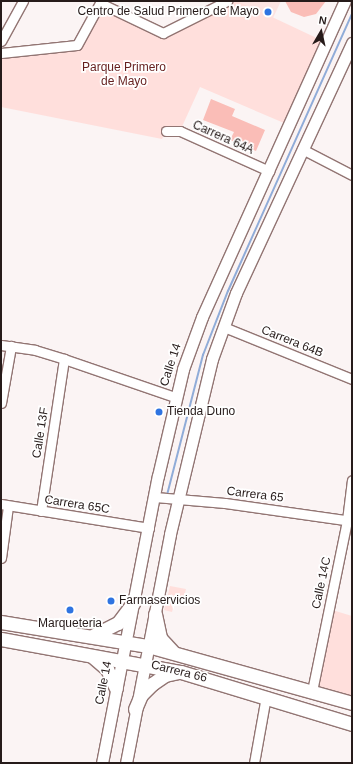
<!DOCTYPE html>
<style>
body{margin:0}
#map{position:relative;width:353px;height:764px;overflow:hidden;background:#fbf4f4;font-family:Helvetica,sans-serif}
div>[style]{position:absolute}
.built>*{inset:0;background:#fce3e1}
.green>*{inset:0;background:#ffdfdc}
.stream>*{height:2px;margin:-1px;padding:0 1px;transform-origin:1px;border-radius:1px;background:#90acd8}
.building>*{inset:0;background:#fabdb7}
.roads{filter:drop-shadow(1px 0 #927573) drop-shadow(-1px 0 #927573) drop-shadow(0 1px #927573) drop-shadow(0 -1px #927573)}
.minor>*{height:9px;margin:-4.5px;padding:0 4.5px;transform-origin:4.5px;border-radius:4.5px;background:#fff}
.tertiary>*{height:11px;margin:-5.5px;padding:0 5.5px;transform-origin:5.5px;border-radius:5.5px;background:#fff}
.secondary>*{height:13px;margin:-6.5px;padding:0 6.5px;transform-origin:6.5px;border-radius:6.5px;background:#fff}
.dots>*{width:11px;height:11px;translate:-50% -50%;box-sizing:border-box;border:2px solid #fff;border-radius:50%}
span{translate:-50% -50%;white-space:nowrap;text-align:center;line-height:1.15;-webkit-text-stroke:3.5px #fff;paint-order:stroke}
.poi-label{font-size:12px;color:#261b1a}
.right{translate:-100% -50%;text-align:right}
.left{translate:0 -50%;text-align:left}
.park-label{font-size:12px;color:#651f1e}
.street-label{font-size:12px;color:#261b1a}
.frame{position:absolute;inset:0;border:2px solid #261b1a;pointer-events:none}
.north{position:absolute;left:301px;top:12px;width:40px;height:40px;-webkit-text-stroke:3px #fff;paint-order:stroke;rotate:9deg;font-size:11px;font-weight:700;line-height:16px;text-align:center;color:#261b1a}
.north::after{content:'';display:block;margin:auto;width:14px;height:18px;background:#261b1a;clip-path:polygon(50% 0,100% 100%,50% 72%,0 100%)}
</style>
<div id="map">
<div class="built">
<div style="clip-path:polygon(238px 1px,281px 1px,273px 18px)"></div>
</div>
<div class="green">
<div style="clip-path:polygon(227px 1px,238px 1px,323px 41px,284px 123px,200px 87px,180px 131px,166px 131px,162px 139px,1px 107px,1px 53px,77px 45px,100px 3px,163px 33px)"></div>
<div style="clip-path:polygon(170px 586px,186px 589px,183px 602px,175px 600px,172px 612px,164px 610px)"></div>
<div style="clip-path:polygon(329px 609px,352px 616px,352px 703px,312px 691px)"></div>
</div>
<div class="stream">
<div style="left:167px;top:495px;width:145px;rotate:-75.6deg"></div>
<div style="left:203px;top:355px;width:69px;rotate:-68.7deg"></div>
<div style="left:228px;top:291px;width:303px;rotate:-65.9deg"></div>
</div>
<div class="building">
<div style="clip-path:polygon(285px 1px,326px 1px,316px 14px,304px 17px,291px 12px)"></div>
<div style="clip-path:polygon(211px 99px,235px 109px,232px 116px,265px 130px,256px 151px,230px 140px,234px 132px,203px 120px)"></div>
</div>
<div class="roads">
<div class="minor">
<div style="left:100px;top:3px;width:70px;rotate:25.5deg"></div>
<div style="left:163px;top:33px;width:72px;rotate:-26.6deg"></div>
<div style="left:1px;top:41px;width:46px;rotate:-61.2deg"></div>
<div style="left:1px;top:53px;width:76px;rotate:-6deg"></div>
<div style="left:77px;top:45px;width:50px;rotate:-61.4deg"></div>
<div style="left:166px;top:131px;width:14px"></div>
<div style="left:180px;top:131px;width:98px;rotate:24.2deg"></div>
<div style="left:302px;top:149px;width:56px;rotate:27.5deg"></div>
<div style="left:224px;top:327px;width:138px;rotate:22.1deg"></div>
<div style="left:1px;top:345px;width:34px;rotate:8deg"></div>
<div style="left:35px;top:350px;width:30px;rotate:17deg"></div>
<div style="left:64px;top:359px;width:117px;rotate:18.9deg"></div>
<div style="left:1px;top:403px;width:58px;rotate:-80deg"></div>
<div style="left:155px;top:497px;width:70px;rotate:4.9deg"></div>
<div style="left:225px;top:503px;width:128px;rotate:8.1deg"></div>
<div style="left:1px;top:504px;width:150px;rotate:9.2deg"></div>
<div style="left:41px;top:511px;width:154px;rotate:-81.4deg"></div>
<div style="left:1px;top:558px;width:52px;rotate:-82.3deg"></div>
<div style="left:312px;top:691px;width:175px;rotate:-78.4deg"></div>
<div style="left:347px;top:520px;width:40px;rotate:-82.9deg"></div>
<div style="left:254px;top:763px;width:68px;rotate:-79.8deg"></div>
</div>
<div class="tertiary">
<div style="left:102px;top:763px;width:292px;rotate:-79deg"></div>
<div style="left:158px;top:476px;width:110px;rotate:-76.8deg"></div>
<div style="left:183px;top:369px;width:55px;rotate:-69.9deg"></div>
<div style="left:202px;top:317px;width:347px;rotate:-65.7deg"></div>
<div style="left:126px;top:763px;width:233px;rotate:-79.1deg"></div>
<div style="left:170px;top:534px;width:180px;rotate:-76.5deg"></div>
<div style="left:212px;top:359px;width:70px;rotate:-70deg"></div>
<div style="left:236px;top:293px;width:276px;rotate:-65.1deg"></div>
</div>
<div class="secondary">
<div style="left:155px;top:614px;width:25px;rotate:78deg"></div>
<div style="left:160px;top:638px;width:19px;rotate:47deg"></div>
<div style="left:1px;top:622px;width:149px;rotate:9.3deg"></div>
<div style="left:148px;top:646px;width:212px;rotate:15.6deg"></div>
<div style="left:94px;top:635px;width:27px;rotate:-27deg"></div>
<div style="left:118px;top:623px;width:26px;rotate:-53deg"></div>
<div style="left:1px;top:639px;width:183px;rotate:10.4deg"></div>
<div style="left:181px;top:672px;width:179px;rotate:16.9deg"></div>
<div style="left:92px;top:656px;width:20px;rotate:41deg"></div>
<div style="left:107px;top:669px;width:21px;rotate:65deg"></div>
<div style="left:135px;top:709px;width:15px;rotate:-67deg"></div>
<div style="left:141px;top:695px;width:16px;rotate:-45deg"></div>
<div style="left:152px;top:684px;width:16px;rotate:-35deg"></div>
<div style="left:165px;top:675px;width:13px;rotate:-13deg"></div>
</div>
</div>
<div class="dots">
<div style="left:268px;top:12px;background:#2f74e1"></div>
<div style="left:159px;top:412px;background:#2f74e1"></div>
<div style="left:111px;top:601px;background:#2f74e1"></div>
<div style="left:70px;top:610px;background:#2f74e1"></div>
</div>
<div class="poi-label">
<span class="right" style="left:259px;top:12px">Centro de Salud Primero de Mayo</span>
<span class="left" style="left:167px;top:412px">Tienda Duno</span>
<span class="left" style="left:119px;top:601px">Farmaservicios</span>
<span style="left:70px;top:624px">Marqueteria</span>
</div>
<div class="park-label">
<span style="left:124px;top:75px">Parque Primero<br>de Mayo</span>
</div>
<div class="street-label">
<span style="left:223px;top:138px;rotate:24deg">Carrera 64A</span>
<span style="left:292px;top:342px;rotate:22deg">Carrera 64B</span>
<span style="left:171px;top:365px;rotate:-72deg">Calle 14</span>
<span style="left:41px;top:433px;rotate:-81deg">Calle 13F</span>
<span style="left:255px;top:495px;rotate:7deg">Carrera 65</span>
<span style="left:77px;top:505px;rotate:9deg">Carrera 65C</span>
<span style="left:322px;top:583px;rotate:-78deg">Calle 14C</span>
<span style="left:179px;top:672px;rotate:14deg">Carrera 66</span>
<span style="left:104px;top:683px;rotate:-79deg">Calle 14</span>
</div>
<div class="frame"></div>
<div class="north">N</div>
</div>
